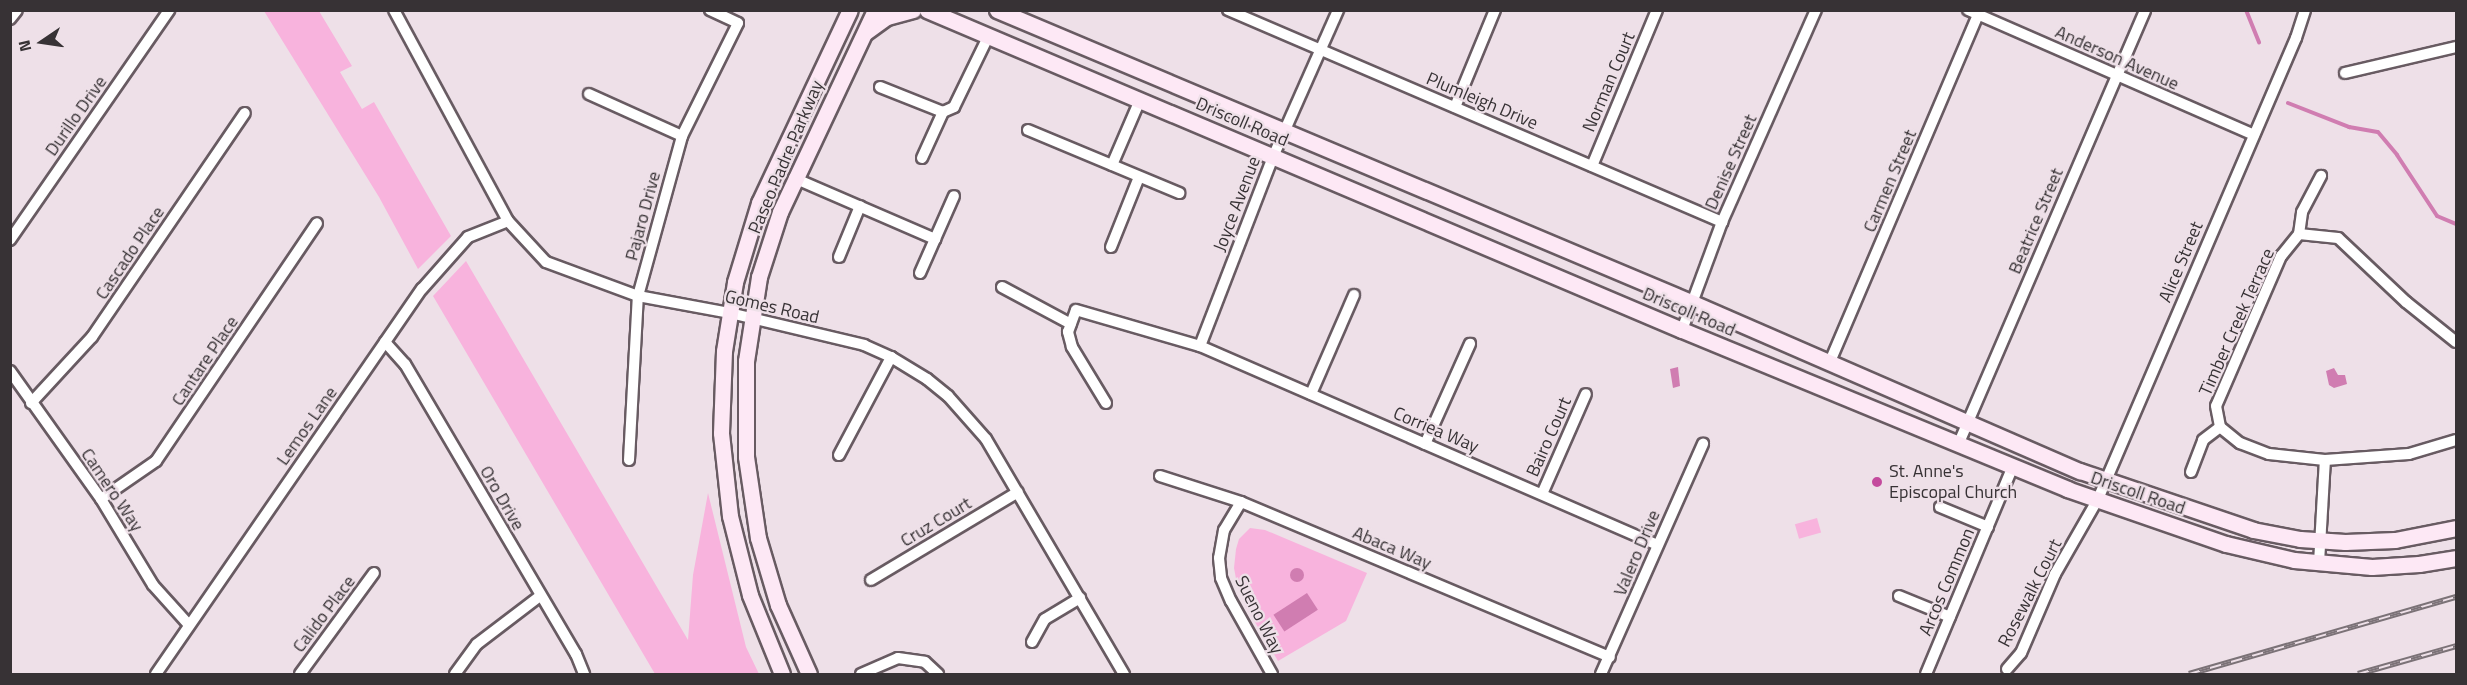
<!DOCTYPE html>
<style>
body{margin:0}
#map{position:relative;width:2467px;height:685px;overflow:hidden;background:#eee0e8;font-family:"Titillium Web",sans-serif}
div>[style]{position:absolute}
.green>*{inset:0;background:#f8b3dd;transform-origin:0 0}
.water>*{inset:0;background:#d07db1;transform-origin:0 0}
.round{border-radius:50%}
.stream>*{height:4px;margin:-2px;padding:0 2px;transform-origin:2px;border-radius:2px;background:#d07db1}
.roads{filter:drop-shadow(2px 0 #685b62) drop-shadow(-2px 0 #685b62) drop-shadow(0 2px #685b62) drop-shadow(0 -2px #685b62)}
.street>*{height:10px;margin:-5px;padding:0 5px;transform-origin:5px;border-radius:5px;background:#fff}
.secondary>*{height:15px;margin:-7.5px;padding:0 7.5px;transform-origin:7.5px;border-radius:7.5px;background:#fde8f5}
.rail>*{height:6px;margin-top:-3px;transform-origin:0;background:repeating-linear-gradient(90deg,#eee0e8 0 11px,#7b7277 0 22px);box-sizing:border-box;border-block:2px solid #7b7277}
.dots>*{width:16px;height:16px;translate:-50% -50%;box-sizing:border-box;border:3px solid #eee0e8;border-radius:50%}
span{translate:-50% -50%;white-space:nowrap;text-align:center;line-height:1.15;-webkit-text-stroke:4.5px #eee0e8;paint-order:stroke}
.street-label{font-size:18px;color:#373235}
.poi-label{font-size:18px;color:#373235}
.left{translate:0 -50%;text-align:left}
.frame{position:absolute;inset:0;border:12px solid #373235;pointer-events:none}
.north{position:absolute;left:12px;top:12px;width:60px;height:60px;-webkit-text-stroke:4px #eee0e8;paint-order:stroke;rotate:257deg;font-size:16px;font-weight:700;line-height:24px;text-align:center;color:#373235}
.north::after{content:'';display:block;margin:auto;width:21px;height:27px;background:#373235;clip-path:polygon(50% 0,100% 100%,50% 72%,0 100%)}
</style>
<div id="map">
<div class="green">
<div style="clip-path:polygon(264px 11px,319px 11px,352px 66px,340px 72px,362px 109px,374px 102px,451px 236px,418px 269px,379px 197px)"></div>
<div style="clip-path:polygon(466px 261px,688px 640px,693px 575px,708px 493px,746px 647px,759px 674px,655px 674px,433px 296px)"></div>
<div style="left:1817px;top:518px;width:15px;height:23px;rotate:74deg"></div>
<div style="clip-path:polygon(1250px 528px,1265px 530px,1367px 573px,1346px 621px,1278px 661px,1246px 607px,1237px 584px,1234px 568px,1236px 549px,1239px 539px)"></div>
</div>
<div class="water">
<div style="clip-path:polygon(1678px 367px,1680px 386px,1673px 388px,1670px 369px)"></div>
<div style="clip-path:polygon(2334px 368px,2338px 375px,2345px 375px,2347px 384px,2334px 388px,2329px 385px,2326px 371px)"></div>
<div class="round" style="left:1290px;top:568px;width:14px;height:14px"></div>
<div style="left:1307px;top:593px;width:20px;height:40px;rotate:57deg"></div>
</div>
<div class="stream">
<div style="left:2246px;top:10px;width:35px;rotate:68deg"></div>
<div style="left:2288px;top:103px;width:66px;rotate:21.5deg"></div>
<div style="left:2349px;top:127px;width:29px;rotate:10deg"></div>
<div style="left:2378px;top:132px;width:30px;rotate:50deg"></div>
<div style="left:2397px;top:155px;width:73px;rotate:56.7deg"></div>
<div style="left:2437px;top:216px;width:21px;rotate:23deg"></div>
</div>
<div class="roads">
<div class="street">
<div style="left:394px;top:10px;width:240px;rotate:61.6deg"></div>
<div style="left:508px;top:221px;width:56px;rotate:47.2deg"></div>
<div style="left:546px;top:262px;width:98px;rotate:20.3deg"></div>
<div style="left:638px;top:296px;width:94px;rotate:10.5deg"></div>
<div style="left:730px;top:313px;width:138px;rotate:13.4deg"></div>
<div style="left:864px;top:345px;width:30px;rotate:24deg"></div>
<div style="left:891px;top:357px;width:42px;rotate:31.4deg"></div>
<div style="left:927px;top:379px;width:27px;rotate:39deg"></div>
<div style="left:948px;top:396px;width:57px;rotate:48.5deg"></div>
<div style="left:986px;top:439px;width:273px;rotate:59.6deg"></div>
<div style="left:1228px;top:10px;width:538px;rotate:23.23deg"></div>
<div style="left:1968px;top:10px;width:312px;rotate:23.6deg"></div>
<div style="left:10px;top:19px;width:11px;rotate:-52deg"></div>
<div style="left:2345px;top:73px;width:114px;rotate:-13.2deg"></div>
<div style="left:880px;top:87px;width:68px;rotate:21.6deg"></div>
<div style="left:589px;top:94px;width:102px;rotate:24.3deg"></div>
<div style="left:1455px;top:107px;width:105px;rotate:-67.6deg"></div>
<div style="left:1028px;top:130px;width:164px;rotate:22.6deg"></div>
<div style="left:922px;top:158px;width:51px;rotate:-65.5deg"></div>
<div style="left:943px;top:112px;width:12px;rotate:-24deg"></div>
<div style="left:954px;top:107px;width:78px;rotate:-64.1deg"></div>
<div style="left:1112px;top:165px;width:71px;rotate:-66.7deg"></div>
<div style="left:1592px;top:166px;width:169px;rotate:-67.4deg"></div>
<div style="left:794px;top:178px;width:154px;rotate:23.4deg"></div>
<div style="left:2299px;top:234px;width:22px;rotate:-82deg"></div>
<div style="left:2302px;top:212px;width:41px;rotate:-62.2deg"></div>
<div style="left:10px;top:240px;width:280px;rotate:-55.3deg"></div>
<div style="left:1111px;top:247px;width:75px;rotate:-68.2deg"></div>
<div style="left:839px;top:257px;width:55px;rotate:-67.6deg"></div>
<div style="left:920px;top:273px;width:84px;rotate:-66.2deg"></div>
<div style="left:1002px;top:287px;width:78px;rotate:28.2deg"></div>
<div style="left:1682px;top:330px;width:115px;rotate:-69.7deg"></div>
<div style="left:1722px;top:222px;width:232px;rotate:-66.1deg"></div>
<div style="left:385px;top:342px;width:30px;rotate:48deg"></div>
<div style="left:405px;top:364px;width:337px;rotate:59.5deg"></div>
<div style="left:576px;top:654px;width:22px;rotate:68deg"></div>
<div style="left:2456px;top:342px;width:64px;rotate:-141.3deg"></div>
<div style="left:2406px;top:302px;width:93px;rotate:-136.7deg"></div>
<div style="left:2338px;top:238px;width:39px;rotate:-174deg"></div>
<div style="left:2299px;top:234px;width:28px;rotate:129deg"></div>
<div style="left:2281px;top:256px;width:163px;rotate:113.4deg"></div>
<div style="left:2216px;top:406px;width:21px;rotate:79deg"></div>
<div style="left:2220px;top:427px;width:26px;rotate:39deg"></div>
<div style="left:2240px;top:443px;width:31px;rotate:21deg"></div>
<div style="left:2269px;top:454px;width:56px;rotate:6.1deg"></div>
<div style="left:2325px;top:460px;width:84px;rotate:-4.1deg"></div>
<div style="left:2409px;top:454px;width:49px;rotate:-16.6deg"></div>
<div style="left:1200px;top:346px;width:203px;rotate:-68.9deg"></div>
<div style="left:1273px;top:157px;width:161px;rotate:-66.1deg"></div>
<div style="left:1829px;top:364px;width:385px;rotate:-66.9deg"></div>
<div style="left:10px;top:371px;width:157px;rotate:54.6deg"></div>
<div style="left:101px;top:499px;width:100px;rotate:58.8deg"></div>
<div style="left:153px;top:585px;width:54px;rotate:48deg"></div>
<div style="left:1311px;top:394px;width:108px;rotate:-66.5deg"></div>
<div style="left:31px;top:403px;width:90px;rotate:-47.3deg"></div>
<div style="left:92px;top:337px;width:271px;rotate:-55.7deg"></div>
<div style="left:1106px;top:403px;width:66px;rotate:-121.3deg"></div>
<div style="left:1072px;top:347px;width:16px;rotate:-105deg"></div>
<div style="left:1068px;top:332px;width:23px;rotate:-70deg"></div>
<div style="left:1076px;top:310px;width:129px;rotate:16.2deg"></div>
<div style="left:1200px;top:346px;width:499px;rotate:23.5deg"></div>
<div style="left:1425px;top:444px;width:110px;rotate:-65.8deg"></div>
<div style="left:1958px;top:445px;width:473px;rotate:-66.7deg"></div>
<div style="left:839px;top:455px;width:111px;rotate:-62deg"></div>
<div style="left:629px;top:460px;width:164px;rotate:-86.9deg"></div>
<div style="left:638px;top:296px;width:166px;rotate:-74.6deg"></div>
<div style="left:682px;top:136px;width:126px;rotate:-63.6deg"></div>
<div style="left:738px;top:23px;width:31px;rotate:-155deg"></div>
<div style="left:2191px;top:472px;width:34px;rotate:-69deg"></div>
<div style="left:2203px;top:440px;width:21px;rotate:-37deg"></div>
<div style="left:1160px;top:476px;width:85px;rotate:17.8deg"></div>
<div style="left:1241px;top:502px;width:400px;rotate:22.8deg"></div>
<div style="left:1542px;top:494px;width:109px;rotate:-66.3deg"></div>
<div style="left:101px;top:499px;width:67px;rotate:-34.6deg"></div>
<div style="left:156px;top:461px;width:287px;rotate:-55.9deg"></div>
<div style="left:1241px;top:502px;width:33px;rotate:121deg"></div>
<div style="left:1224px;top:530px;width:28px;rotate:100deg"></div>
<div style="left:1219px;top:558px;width:20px;rotate:84deg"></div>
<div style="left:1221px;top:578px;width:25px;rotate:67deg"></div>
<div style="left:1231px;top:601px;width:84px;rotate:60.7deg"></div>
<div style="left:1940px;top:507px;width:52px;rotate:22.6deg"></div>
<div style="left:2319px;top:563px;width:103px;rotate:-86.7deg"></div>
<div style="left:871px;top:580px;width:171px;rotate:-30.9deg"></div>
<div style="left:1899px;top:596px;width:55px;rotate:22.4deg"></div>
<div style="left:1032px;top:642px;width:26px;rotate:-61deg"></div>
<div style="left:1045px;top:619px;width:41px;rotate:-31deg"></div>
<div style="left:2007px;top:669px;width:21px;rotate:-49deg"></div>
<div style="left:2021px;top:653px;width:86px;rotate:-66.7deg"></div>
<div style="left:2055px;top:574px;width:86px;rotate:-60.2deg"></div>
<div style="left:2098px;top:499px;width:502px;rotate:-66.76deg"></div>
<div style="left:2296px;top:38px;width:29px;rotate:-72deg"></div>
<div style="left:156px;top:674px;width:468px;rotate:-55.4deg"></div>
<div style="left:422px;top:289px;width:69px;rotate:-48.5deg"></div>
<div style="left:468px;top:237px;width:43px;rotate:-21.8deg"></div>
<div style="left:300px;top:674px;width:125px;rotate:-53.8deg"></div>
<div style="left:455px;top:674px;width:37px;rotate:-54deg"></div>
<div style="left:477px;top:644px;width:79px;rotate:-37.3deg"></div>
<div style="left:861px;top:674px;width:40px;rotate:-23.4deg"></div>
<div style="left:898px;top:658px;width:27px;rotate:8deg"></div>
<div style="left:925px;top:662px;width:18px;rotate:43deg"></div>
<div style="left:1601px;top:674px;width:252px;rotate:-66.1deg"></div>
<div style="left:1926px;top:674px;width:223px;rotate:-67.3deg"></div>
</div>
<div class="secondary">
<div style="left:927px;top:10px;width:820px;rotate:22.97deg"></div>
<div style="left:1682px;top:330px;width:417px;rotate:22.4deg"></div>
<div style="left:2067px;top:489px;width:168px;rotate:19.1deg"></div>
<div style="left:2226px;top:544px;width:70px;rotate:13.2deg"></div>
<div style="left:2294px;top:560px;width:78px;rotate:5.1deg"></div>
<div style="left:2372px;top:567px;width:47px;rotate:-3.7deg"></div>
<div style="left:2419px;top:564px;width:37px;rotate:-9deg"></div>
<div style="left:997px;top:10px;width:755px;rotate:22.83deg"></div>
<div style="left:1693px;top:303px;width:422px;rotate:23.5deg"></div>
<div style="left:2080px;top:471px;width:183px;rotate:18.8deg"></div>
<div style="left:2253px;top:530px;width:48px;rotate:10.8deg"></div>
<div style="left:2300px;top:539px;width:45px;rotate:3.8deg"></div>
<div style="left:2345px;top:542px;width:50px;rotate:-2.3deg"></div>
<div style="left:2395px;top:540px;width:62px;rotate:-11.1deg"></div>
<div style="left:866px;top:32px;width:26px;rotate:-36deg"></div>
<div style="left:887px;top:17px;width:27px;rotate:-15deg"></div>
<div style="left:782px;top:674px;width:85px;rotate:-112.1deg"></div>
<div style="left:750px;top:595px;width:81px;rotate:-104.2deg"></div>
<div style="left:730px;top:516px;width:83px;rotate:-96.2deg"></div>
<div style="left:721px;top:433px;width:82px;rotate:-87.9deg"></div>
<div style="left:724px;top:351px;width:70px;rotate:-80.9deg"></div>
<div style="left:735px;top:282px;width:83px;rotate:-73.1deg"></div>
<div style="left:759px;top:203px;width:213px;rotate:-64.8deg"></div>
<div style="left:809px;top:674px;width:76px;rotate:-114.2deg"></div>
<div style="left:778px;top:605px;width:70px;rotate:-106.6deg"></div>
<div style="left:758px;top:538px;width:82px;rotate:-98.4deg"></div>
<div style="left:746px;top:457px;width:96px;rotate:-90deg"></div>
<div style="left:746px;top:361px;width:85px;rotate:-81.2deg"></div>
<div style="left:759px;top:277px;width:68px;rotate:-72.1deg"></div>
<div style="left:780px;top:212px;width:223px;rotate:-64.8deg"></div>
</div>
</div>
<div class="rail">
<div style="left:2189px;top:674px;width:278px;rotate:-16.1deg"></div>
<div style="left:2358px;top:674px;width:102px;rotate:-15.9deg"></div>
</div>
<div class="dots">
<div style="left:1877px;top:482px;background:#c44a9d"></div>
</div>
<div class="street-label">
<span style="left:2117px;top:58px;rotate:24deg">Anderson Avenue</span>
<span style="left:1609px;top:82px;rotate:-67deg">Norman Court</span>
<span style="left:1482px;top:101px;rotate:23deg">Plumleigh Drive</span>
<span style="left:76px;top:116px;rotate:-55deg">Durillo Drive</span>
<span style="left:1242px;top:122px;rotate:23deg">Driscoll Road</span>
<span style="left:786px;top:157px;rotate:-67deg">Paseo Padre Parkway</span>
<span style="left:1731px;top:162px;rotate:-66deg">Denise Street</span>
<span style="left:1890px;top:181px;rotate:-67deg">Carmen Street</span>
<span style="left:1237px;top:204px;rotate:-69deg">Joyce Avenue</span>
<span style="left:643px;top:216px;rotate:-75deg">Pajaro Drive</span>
<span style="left:2036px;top:221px;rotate:-67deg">Beatrice Street</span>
<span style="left:130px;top:253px;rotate:-56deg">Cascado Place</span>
<span style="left:2181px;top:262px;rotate:-67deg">Alice Street</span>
<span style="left:772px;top:307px;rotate:13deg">Gomes Road</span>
<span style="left:1689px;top:312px;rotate:23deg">Driscoll Road</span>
<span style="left:2237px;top:322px;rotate:-66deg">Timber Creek Terrace</span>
<span style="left:205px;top:361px;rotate:-56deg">Cantare Place</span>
<span style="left:307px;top:426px;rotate:-55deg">Lemos Lane</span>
<span style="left:1436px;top:430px;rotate:23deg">Corriea Way</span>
<span style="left:1549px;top:437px;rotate:-66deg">Bairo Court</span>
<span style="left:112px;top:490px;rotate:56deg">Camero Way</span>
<span style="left:2138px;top:493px;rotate:19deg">Driscoll Road</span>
<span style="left:502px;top:498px;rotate:60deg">Oro Drive</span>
<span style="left:936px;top:522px;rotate:-31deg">Cruz Court</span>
<span style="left:1392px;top:548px;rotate:23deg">Abaca Way</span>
<span style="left:1637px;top:553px;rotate:-67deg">Valero Drive</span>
<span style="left:1947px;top:582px;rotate:-67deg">Arcos Common</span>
<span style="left:2030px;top:593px;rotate:-63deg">Rosewalk Court</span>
<span style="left:324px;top:614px;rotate:-53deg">Calido Place</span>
<span style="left:1259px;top:615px;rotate:63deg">Sueno Way</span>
</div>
<div class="poi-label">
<span class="left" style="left:1889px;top:482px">St. Anne's<br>Episcopal Church</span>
</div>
<div class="frame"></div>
<div class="north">N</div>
</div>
